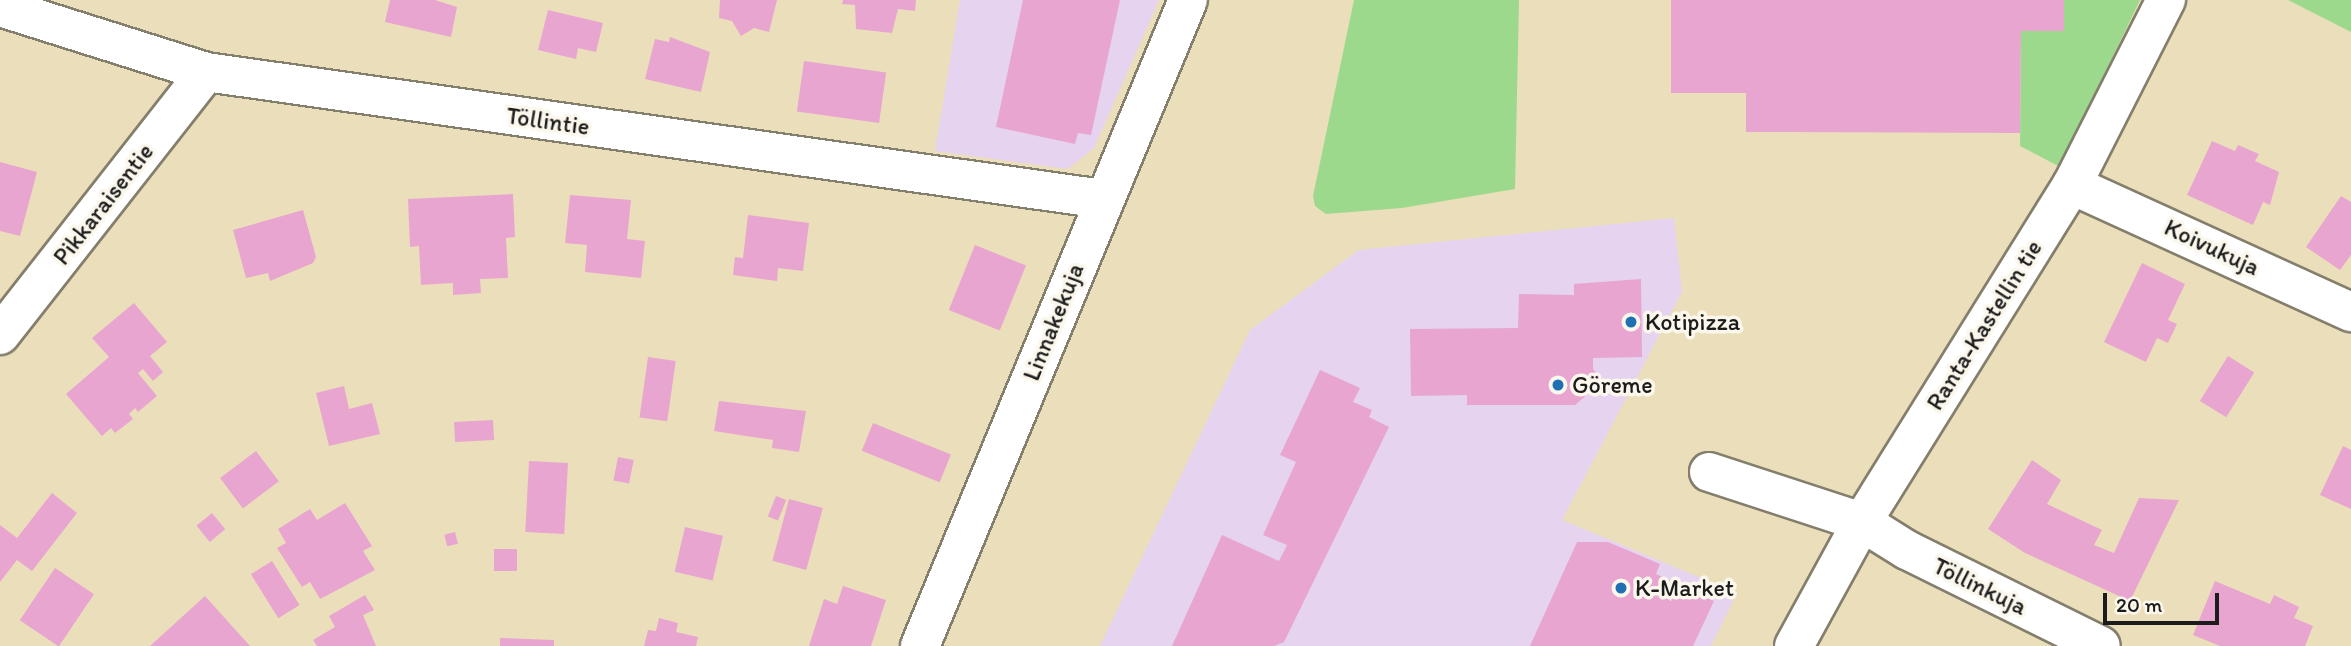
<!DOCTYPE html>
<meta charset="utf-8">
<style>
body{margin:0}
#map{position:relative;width:2351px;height:646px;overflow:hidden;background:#ebdfbb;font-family:Itim,sans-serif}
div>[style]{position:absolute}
.built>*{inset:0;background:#e5d3f0}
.green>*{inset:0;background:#9dd98d}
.building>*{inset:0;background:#e8a5d0;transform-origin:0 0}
.roads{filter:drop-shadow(2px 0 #847e6c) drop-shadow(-2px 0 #847e6c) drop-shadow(0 2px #847e6c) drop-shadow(0 -2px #847e6c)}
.minor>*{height:38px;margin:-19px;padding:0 19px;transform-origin:19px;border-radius:19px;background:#fff}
.dots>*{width:19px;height:19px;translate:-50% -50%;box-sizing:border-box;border:4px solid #fbf7ec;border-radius:50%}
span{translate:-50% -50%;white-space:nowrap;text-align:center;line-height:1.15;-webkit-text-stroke:7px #fbf7ec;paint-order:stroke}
.street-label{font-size:24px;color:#1c1c1c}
.poi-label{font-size:24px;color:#1c1c1c}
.left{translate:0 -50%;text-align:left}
.scale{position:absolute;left:2103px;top:593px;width:116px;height:32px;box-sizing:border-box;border:4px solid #1c1c1c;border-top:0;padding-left:9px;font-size:21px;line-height:24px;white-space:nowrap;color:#1c1c1c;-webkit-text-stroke:5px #fbf7ec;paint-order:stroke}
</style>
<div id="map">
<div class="built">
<div style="clip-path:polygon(960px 0,1159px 0,1094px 148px,1068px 169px,935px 151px)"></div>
<div style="clip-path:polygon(1674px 218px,1682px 292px,1562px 520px,1737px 593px,1711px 646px,1100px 646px,1250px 330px,1359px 250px)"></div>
</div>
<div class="green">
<div style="clip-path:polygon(1354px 0,1519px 0,1515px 189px,1402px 208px,1326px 214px,1315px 206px,1313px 196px)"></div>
<div style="clip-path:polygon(2064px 0,2140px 0,2060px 167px,2020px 146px,2021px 31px,2063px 31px)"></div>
<div style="clip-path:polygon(2288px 0,2351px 0,2351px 32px)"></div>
</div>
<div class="building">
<div style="clip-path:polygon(390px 0,435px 0,457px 7px,451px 37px,385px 22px)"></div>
<div style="clip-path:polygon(720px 0,777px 0,769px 32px,754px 28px,741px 36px,732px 21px,719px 18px)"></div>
<div style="clip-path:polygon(843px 0,916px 0,915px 11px,898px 9px,892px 33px,856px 29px,855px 5px,842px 4px)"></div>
<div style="clip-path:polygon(1023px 0,1120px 0,1091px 135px,1078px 133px,1075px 144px,996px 127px)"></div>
<div style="clip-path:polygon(1671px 0,2064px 0,2064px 31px,2021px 31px,2020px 133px,1746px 132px,1746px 93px,1671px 93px)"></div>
<div style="clip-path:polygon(548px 10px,603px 23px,596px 52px,578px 48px,576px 59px,538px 50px)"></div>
<div style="clip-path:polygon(670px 37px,710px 52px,701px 92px,645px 79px,655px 39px,669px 42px)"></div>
<div style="left:804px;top:61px;width:83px;height:51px;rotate:8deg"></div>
<div style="clip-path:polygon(2212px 141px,2235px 151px,2238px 145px,2259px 154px,2255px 161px,2279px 172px,2270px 205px,2263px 202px,2253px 225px,2187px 195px)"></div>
<div style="clip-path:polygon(0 162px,37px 172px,20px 236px,0 231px)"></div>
<div style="clip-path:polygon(513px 194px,515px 237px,506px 238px,508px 278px,480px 279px,481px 293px,453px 295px,453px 283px,421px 285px,419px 246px,410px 247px,408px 199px)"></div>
<div style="clip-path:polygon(570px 195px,631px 200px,627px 239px,645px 241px,641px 278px,585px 272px,587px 245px,565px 243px)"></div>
<div style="clip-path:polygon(2341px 196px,2351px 202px,2351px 255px,2340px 270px,2306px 247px)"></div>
<div style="clip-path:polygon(303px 210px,316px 257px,313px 263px,270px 281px,268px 273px,246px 278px,233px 230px)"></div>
<div style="clip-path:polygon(748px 215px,809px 223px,803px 271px,778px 268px,777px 281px,733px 275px,735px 257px,743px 258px)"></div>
<div style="left:975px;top:245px;width:55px;height:70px;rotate:22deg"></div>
<div style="clip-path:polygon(2142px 263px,2185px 284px,2168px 320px,2177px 324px,2168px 343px,2157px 338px,2146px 362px,2104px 342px)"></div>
<div style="clip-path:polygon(1641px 279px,1642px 357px,1593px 358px,1593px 369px,1603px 381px,1575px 405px,1467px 405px,1467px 395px,1411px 396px,1410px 329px,1518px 328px,1519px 294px,1574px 295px,1574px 284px)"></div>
<div style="clip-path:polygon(134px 303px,167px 342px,150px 356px,163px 372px,153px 381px,143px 369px,138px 373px,157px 396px,138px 412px,135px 408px,129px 414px,133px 419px,115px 433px,111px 428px,102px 436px,66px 394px,109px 357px,92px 338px)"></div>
<div style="left:2228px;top:356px;width:31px;height:53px;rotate:32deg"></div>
<div style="left:648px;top:357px;width:28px;height:61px;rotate:8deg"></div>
<div style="clip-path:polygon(1320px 370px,1360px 388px,1353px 402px,1372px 410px,1369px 417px,1389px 427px,1284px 642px,1274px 646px,1172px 646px,1222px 535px,1279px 561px,1287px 545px,1263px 535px,1296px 462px,1280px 455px)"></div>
<div style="clip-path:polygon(344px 386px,349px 409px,372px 403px,380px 434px,329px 446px,316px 393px)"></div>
<div style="clip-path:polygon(719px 401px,806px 411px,799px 452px,772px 448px,773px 440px,714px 431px)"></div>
<div style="left:493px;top:420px;width:20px;height:39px;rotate:87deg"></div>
<div style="left:873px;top:423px;width:84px;height:30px;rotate:22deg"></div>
<div style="clip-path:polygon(2343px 446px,2351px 450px,2351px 509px,2320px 495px)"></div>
<div style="left:256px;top:451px;width:38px;height:45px;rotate:53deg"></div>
<div style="left:618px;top:457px;width:16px;height:24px;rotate:11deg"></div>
<div style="clip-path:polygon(2032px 460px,2061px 480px,2047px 504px,2102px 530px,2094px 545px,2114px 553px,2139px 498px,2179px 500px,2130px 601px,2025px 553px,1988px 529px)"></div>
<div style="left:529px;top:461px;width:39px;height:71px;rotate:3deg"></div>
<div style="clip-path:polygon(52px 493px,77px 513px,32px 571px,17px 560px,0 582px,0 525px,17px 538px)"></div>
<div style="left:776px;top:496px;width:11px;height:22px;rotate:22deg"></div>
<div style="left:789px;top:499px;width:35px;height:64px;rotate:15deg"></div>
<div style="clip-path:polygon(345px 503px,372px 546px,363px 551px,375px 570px,320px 599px,310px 582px,302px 587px,277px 548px,286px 543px,278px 529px,310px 509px,317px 520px)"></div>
<div style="left:212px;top:513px;width:21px;height:20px;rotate:51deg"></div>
<div style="left:685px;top:527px;width:39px;height:46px;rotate:13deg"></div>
<div style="left:455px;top:532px;width:12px;height:11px;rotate:76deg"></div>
<div style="clip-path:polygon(1577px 542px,1608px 542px,1660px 564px,1656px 574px,1714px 601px,1693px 646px,1530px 646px)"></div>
<div style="left:494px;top:549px;width:23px;height:22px"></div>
<div style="left:272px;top:561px;width:52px;height:25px;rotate:58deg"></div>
<div style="left:55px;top:568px;width:47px;height:63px;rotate:34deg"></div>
<div style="clip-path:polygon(2215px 581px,2270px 604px,2274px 595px,2299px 607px,2294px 618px,2313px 626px,2305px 646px,2220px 646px,2193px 635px)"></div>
<div style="clip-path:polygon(843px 586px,886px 600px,871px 646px,809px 646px,824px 599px,837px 604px)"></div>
<div style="clip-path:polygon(365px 595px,374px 610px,363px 615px,376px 646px,317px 646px,313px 640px,335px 627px,329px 616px)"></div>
<div style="clip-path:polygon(205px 596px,250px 646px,150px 646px)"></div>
<div style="clip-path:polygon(659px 618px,678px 623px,676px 632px,698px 637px,696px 646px,644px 646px,648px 630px,656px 631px)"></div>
<div style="clip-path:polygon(500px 638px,554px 640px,554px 646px,500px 646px)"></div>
</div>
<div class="roads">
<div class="minor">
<div style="left:0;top:7px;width:216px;rotate:17.5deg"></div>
<div style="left:206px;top:72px;width:906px;rotate:8.06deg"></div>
<div style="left:2072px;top:185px;width:307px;rotate:24.5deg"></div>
<div style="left:0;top:335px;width:334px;rotate:-51.9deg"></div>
<div style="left:1709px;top:472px;width:161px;rotate:18.1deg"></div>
<div style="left:1862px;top:522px;width:53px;rotate:31.9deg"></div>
<div style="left:1907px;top:550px;width:216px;rotate:26.3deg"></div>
<div style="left:920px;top:646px;width:699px;rotate:-67.47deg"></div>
<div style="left:1794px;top:646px;width:141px;rotate:-61.3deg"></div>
<div style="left:1862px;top:522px;width:397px;rotate:-58.1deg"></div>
<div style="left:2072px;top:185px;width:208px;rotate:-63.1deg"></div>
</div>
</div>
<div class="dots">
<div style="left:1631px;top:322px;background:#1f6fb2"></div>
<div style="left:1558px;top:385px;background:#1f6fb2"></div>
<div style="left:1621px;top:588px;background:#1f6fb2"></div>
</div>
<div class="street-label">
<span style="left:548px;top:121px;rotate:8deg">Töllintie</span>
<span style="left:103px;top:204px;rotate:-52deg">Pikkaraisentie</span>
<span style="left:2212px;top:247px;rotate:25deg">Koivukuja</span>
<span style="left:1053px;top:322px;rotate:-68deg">Linnakekuja</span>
<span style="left:1984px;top:325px;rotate:-58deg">Ranta-Kastellin tie</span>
<span style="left:1980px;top:586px;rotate:26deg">Töllinkuja</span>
</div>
<div class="poi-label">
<span class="left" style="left:1645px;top:322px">Kotipizza</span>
<span class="left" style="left:1572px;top:385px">Göreme</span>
<span class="left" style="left:1635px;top:588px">K-Market</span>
</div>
<div class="scale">20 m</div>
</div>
